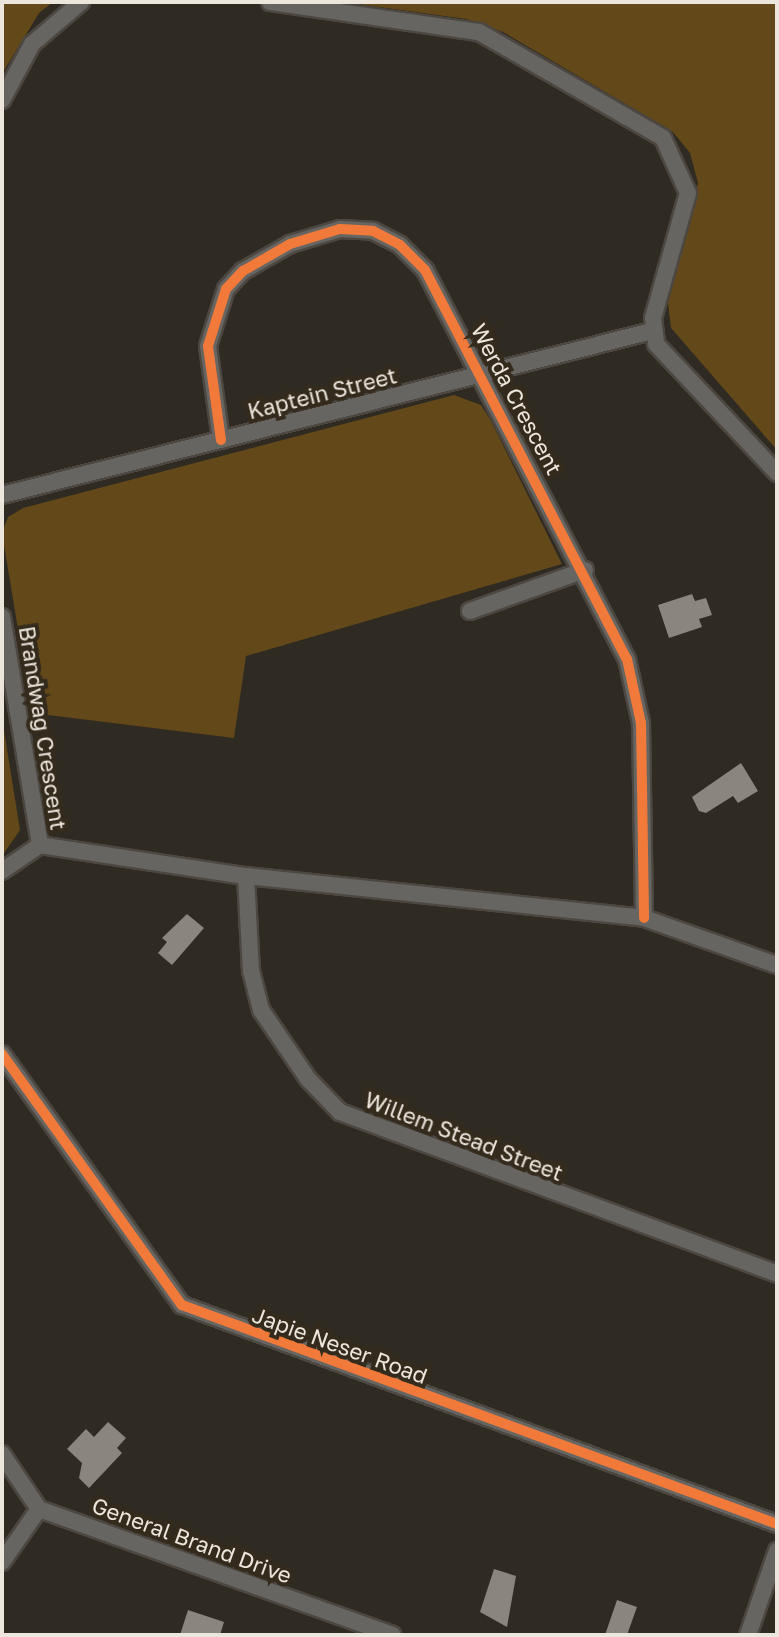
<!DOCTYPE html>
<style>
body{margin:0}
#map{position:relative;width:779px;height:1637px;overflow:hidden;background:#2f2a22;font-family:"Golos Text",sans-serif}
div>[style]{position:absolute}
.green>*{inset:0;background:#634819}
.building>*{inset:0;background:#8a857e}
.roads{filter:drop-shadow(2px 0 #4c4741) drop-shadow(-2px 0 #4c4741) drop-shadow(0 2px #4c4741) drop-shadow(0 -2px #4c4741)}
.minor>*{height:16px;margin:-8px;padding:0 8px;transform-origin:8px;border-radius:8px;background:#676562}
.cycleway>*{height:10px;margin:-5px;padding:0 5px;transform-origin:5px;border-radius:5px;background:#f17a3a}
span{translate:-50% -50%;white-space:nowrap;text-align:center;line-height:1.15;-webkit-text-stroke:8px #342b1d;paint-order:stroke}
.street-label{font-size:22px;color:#ece6dd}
.frame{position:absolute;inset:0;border:4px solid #ece6dd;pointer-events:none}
</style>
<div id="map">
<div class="green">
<div style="clip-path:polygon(2px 2px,53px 2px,39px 13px,2px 74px)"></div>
<div style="clip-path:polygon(343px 2px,777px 2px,777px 450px,671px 328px,668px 303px,698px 183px,690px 153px,672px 131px,503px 32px,466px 19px)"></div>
<div style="clip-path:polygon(454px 395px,481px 405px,490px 419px,562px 564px,246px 656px,234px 738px,32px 713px,2px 533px,8px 517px,23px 508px)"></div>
<div style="clip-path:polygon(2px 718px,20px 830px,2px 856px)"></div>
</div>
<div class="building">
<div style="clip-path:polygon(692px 594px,695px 601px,706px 598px,712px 615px,699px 619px,702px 627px,669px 638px,658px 605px)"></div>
<div style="clip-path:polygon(741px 763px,758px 791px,738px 803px,733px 796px,706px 813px,699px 811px,692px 797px)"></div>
<div style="clip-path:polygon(187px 914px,204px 928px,172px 965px,158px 953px,167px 942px,162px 938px)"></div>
<div style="clip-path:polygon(108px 1422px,126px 1438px,117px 1448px,122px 1453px,89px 1488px,79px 1478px,82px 1463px,67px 1449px,86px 1429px,94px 1437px)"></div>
<div style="clip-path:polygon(494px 1569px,516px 1576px,507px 1627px,480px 1612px)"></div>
<div style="clip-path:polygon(617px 1600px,637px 1607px,627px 1635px,605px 1635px)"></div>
<div style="clip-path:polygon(188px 1610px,224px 1622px,220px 1635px,180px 1635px)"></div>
</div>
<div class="roads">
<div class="minor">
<div style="left:270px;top:2px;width:211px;rotate:8.2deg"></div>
<div style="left:479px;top:32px;width:212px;rotate:29.9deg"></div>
<div style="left:663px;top:138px;width:60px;rotate:65.6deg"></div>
<div style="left:688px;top:193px;width:130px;rotate:105.6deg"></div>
<div style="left:653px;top:318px;width:26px;rotate:83deg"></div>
<div style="left:656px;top:344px;width:177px;rotate:46.8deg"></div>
<div style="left:2px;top:100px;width:64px;rotate:-61.8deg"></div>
<div style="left:32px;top:44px;width:65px;rotate:-40.6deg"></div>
<div style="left:221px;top:440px;width:95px;rotate:-97.9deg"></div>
<div style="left:208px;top:346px;width:60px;rotate:-72.5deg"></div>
<div style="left:226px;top:289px;width:25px;rotate:-47deg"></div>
<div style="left:243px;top:271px;width:54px;rotate:-29.9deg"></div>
<div style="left:290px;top:244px;width:52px;rotate:-16.7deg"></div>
<div style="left:340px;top:229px;width:33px;rotate:3deg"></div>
<div style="left:373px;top:231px;width:30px;rotate:27deg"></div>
<div style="left:400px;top:245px;width:35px;rotate:45deg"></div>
<div style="left:425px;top:270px;width:438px;rotate:62.6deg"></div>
<div style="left:627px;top:659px;width:66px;rotate:77.7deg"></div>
<div style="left:641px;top:723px;width:195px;rotate:89.1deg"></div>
<div style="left:2px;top:495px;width:670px;rotate:-14.16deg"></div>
<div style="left:470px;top:611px;width:122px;rotate:-19.6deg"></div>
<div style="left:2px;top:617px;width:231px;rotate:80.5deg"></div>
<div style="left:2px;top:871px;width:46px;rotate:-34.4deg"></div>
<div style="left:40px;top:845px;width:208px;rotate:8.6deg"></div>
<div style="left:246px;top:876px;width:400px;rotate:6deg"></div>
<div style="left:644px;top:918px;width:141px;rotate:19.5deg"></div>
<div style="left:246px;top:876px;width:95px;rotate:87deg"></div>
<div style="left:251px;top:971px;width:40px;rotate:75.6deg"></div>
<div style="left:261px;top:1010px;width:83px;rotate:55.7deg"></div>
<div style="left:308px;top:1079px;width:46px;rotate:45.9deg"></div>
<div style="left:340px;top:1112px;width:466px;rotate:20.3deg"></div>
<div style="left:2px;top:1054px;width:309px;rotate:54.4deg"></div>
<div style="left:182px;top:1305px;width:634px;rotate:20.21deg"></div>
<div style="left:2px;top:1454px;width:66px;rotate:56.1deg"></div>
<div style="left:39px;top:1509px;width:375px;rotate:19.6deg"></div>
<div style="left:2px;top:1562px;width:65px;rotate:-55.1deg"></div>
<div style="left:748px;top:1635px;width:89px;rotate:-71deg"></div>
</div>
</div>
<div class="cycleway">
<div style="left:221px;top:440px;width:95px;rotate:-97.9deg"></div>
<div style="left:208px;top:346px;width:60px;rotate:-72.5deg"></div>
<div style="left:226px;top:289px;width:25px;rotate:-47deg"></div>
<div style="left:243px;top:271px;width:54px;rotate:-29.9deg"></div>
<div style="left:290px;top:244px;width:52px;rotate:-16.7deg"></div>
<div style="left:340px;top:229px;width:33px;rotate:3deg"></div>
<div style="left:373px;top:231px;width:30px;rotate:27deg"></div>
<div style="left:400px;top:245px;width:35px;rotate:45deg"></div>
<div style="left:425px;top:270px;width:438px;rotate:62.6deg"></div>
<div style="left:627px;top:659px;width:66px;rotate:77.7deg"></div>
<div style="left:641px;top:723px;width:195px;rotate:89.1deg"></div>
<div style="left:2px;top:1054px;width:309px;rotate:54.4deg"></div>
<div style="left:182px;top:1305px;width:634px;rotate:20.21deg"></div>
</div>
<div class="street-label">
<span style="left:322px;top:393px;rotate:-14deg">Kaptein Street</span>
<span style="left:517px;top:399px;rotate:62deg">Werda Crescent</span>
<span style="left:43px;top:728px;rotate:81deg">Brandwag Crescent</span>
<span style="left:464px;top:1136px;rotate:21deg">Willem Stead Street</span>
<span style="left:340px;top:1345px;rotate:20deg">Japie Neser Road</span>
<span style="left:192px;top:1540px;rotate:20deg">General Brand Drive</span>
</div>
<div class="frame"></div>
</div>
